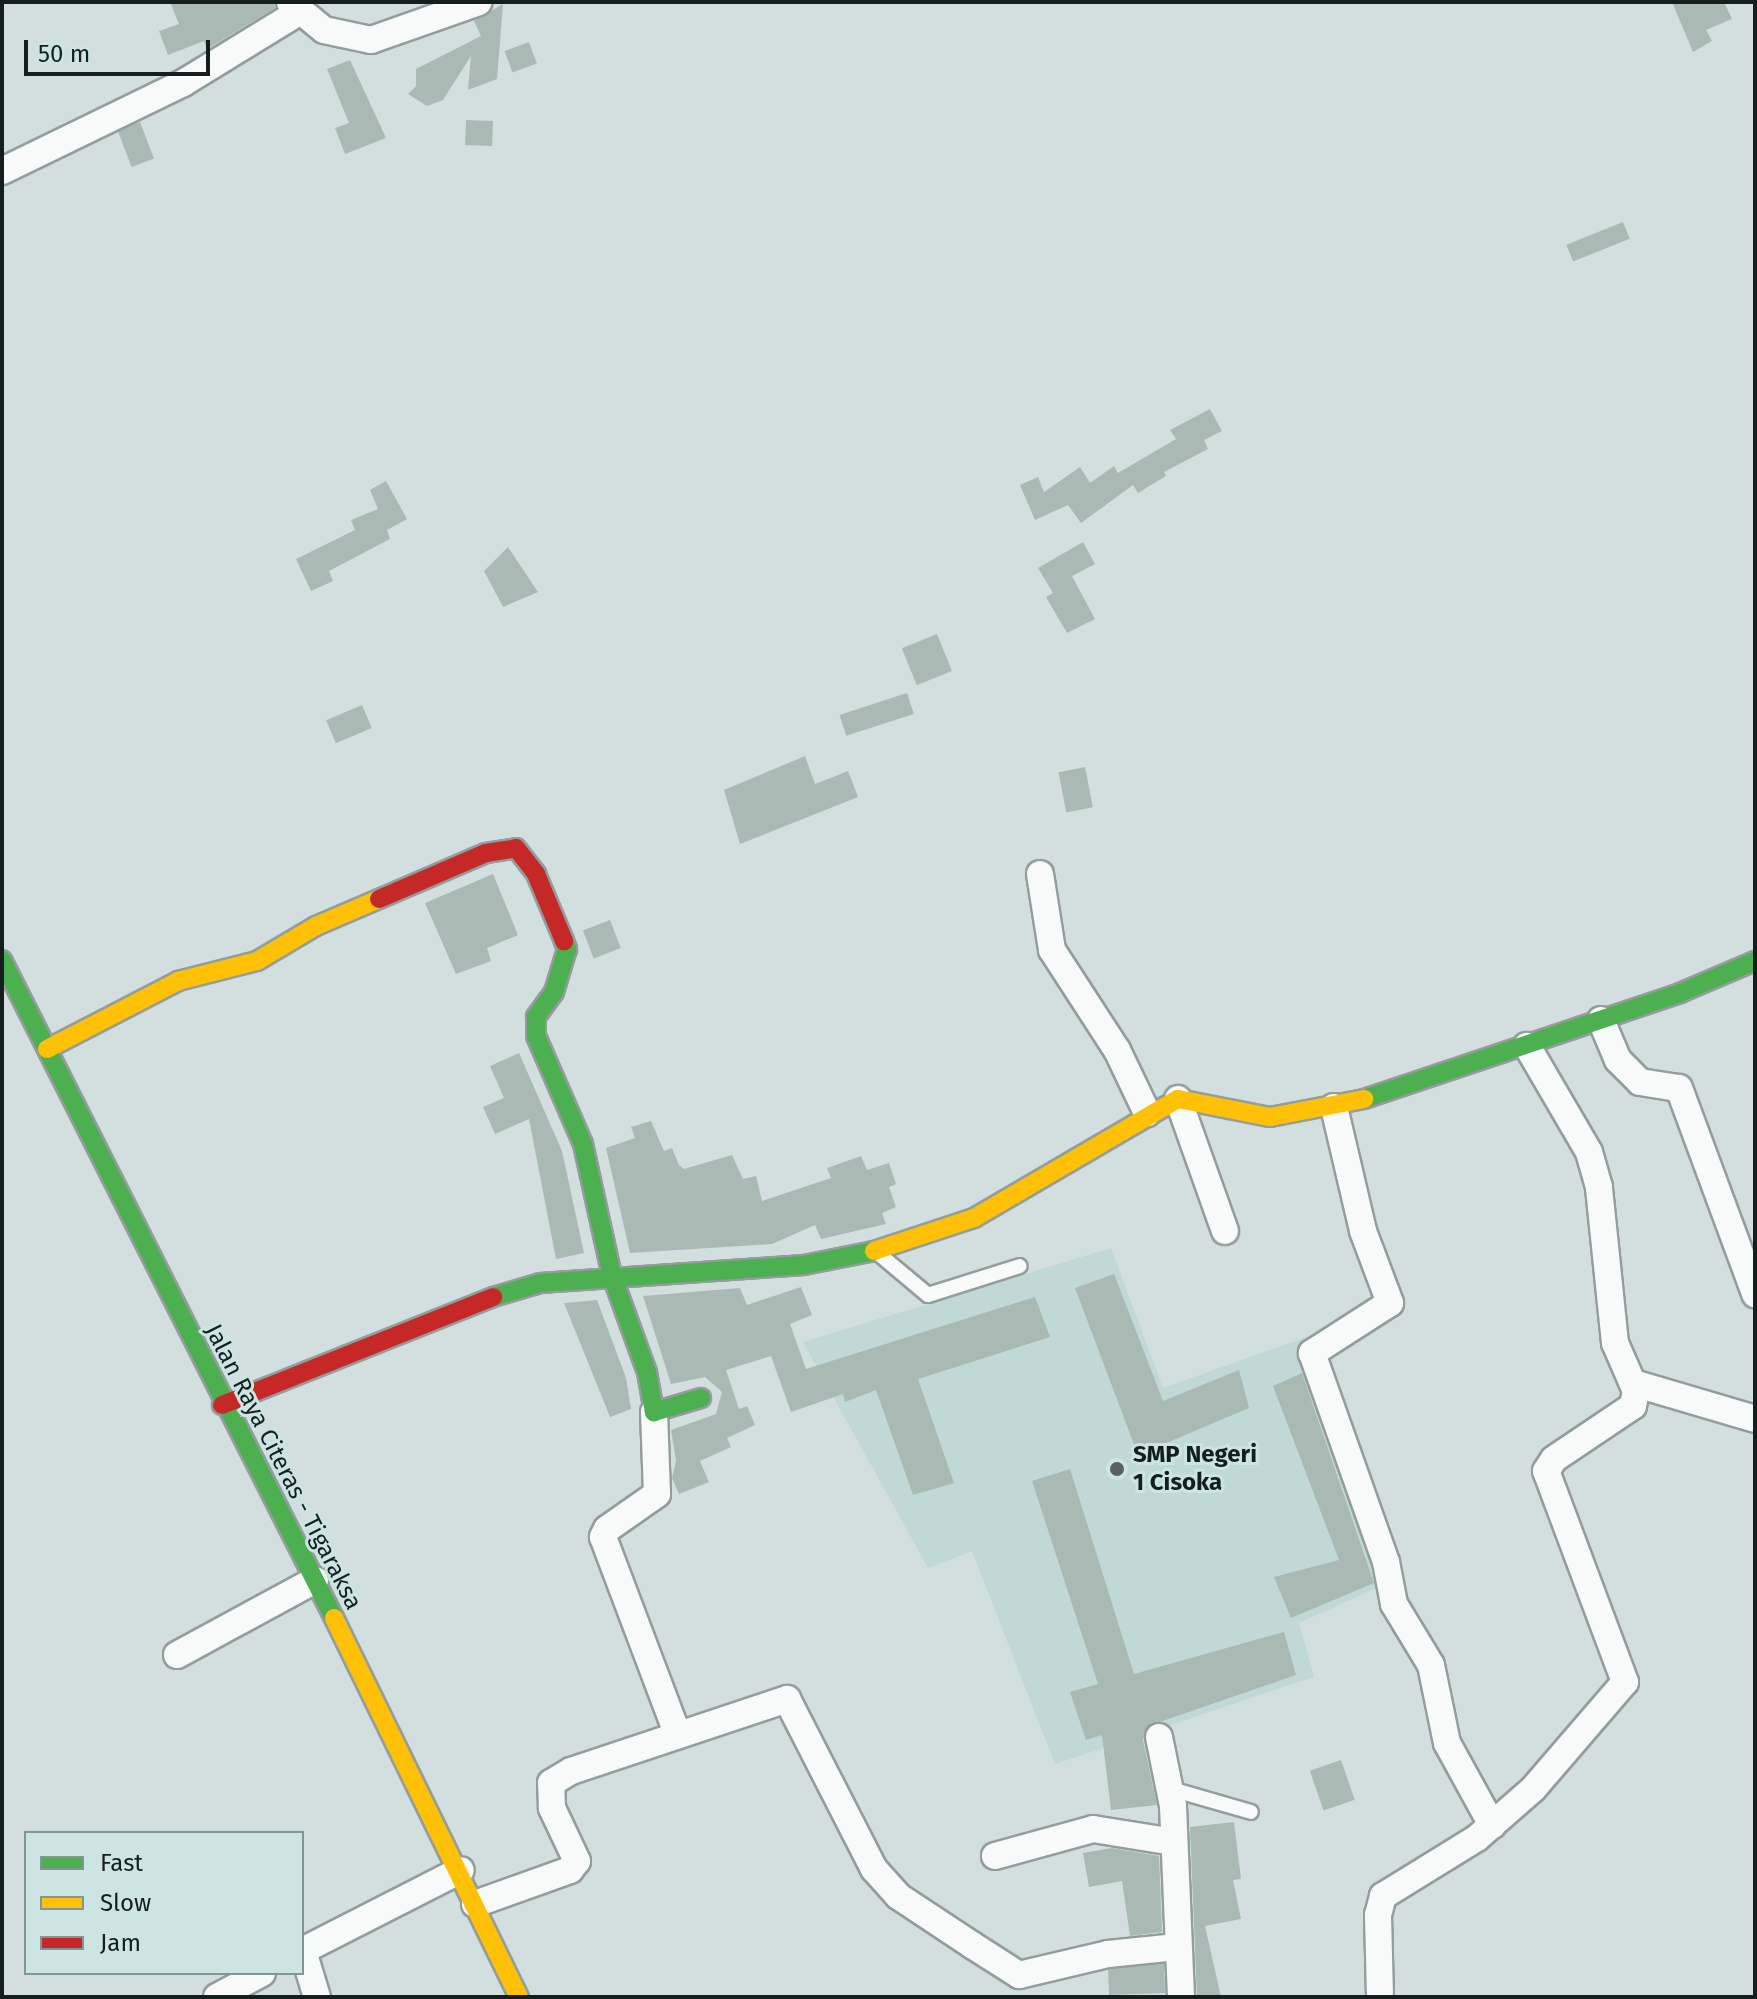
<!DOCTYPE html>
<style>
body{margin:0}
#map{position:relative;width:1757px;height:1999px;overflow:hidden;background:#d2dfde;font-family:"Fira Sans",sans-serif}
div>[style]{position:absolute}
.built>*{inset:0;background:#c0d8d6}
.building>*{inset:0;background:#a9bab4;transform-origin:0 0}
.roads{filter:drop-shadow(2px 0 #939d9c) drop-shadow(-2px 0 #939d9c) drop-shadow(0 2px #939d9c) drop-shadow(0 -2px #939d9c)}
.lane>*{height:14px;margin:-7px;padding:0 7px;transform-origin:7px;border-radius:7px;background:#f8fafa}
.street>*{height:26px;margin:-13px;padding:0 13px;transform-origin:13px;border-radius:13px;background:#f8fafa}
.fast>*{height:18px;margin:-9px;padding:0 9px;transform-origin:9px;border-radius:9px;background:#4caf50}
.slow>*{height:18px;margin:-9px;padding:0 9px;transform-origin:9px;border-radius:9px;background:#ffc107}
.jam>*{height:18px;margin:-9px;padding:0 9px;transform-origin:9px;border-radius:9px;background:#c62828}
.dots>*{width:22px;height:22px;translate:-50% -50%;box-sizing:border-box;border:4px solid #cce5e3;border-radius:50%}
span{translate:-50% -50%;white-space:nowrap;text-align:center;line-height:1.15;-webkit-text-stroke:6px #cce5e3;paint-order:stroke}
.poi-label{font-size:24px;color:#151e1e;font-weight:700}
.left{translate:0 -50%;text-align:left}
.street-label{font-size:24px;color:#151e1e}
.frame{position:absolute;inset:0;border:4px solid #151e1e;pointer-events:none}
.legend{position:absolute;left:24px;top:1831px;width:280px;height:144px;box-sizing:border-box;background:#cce5e3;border:2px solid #839594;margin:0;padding:10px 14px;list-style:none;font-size:24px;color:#151e1e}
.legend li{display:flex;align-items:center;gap:16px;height:40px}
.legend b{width:40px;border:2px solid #839594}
.scale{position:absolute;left:24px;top:40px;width:186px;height:36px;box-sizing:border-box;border:4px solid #151e1e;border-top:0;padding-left:10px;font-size:24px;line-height:28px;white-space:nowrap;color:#151e1e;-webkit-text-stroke:6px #cce5e3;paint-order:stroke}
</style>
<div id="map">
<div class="built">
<div style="clip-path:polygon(1111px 1248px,1163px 1388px,1312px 1335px,1401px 1577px,1299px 1623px,1314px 1677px,1055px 1764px,972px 1551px,928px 1568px,803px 1342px)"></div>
</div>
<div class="building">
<div style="clip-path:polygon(170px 2px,274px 2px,275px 8px,207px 49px,204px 41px,168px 55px,159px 31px,179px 24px)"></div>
<div style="clip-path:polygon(1672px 2px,1724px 2px,1732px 19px,1706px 30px,1712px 41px,1693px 52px)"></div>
<div style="clip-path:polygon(503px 4px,497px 79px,468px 90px,471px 56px,443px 100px,427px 106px,408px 94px,416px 86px,416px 69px,481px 36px,474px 21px)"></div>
<div style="left:529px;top:42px;width:23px;height:26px;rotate:70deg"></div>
<div style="clip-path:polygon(350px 60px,386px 138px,345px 154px,335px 128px,349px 123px,327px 69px)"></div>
<div style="left:466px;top:120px;width:27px;height:25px;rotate:2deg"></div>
<div style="left:140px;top:122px;width:39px;height:24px;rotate:69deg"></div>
<div style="left:1623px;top:222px;width:18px;height:61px;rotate:68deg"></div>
<div style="clip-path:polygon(1210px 409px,1222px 431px,1204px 440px,1208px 449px,1164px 472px,1166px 476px,1138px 493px,1133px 485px,1081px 523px,1068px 505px,1035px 520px,1020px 485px,1038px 477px,1044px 492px,1080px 467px,1090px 483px,1114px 466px,1118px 473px,1176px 439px,1170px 430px)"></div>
<div style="clip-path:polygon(386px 481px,407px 519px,387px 530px,390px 539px,329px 571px,333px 581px,311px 591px,296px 559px,355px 530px,351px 520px,378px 509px,370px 490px)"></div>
<div style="clip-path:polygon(1083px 542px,1095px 564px,1072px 576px,1095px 619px,1067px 633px,1046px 597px,1053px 593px,1038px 568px)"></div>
<div style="clip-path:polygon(508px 547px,538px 592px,503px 607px,484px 571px)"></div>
<div style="left:937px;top:634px;width:40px;height:38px;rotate:68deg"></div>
<div style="left:907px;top:693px;width:22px;height:71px;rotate:72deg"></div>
<div style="left:362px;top:705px;width:25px;height:39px;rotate:67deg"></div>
<div style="clip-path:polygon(805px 756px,815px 784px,848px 771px,858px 797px,740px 844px,724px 790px)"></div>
<div style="left:1085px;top:767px;width:41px;height:27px;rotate:79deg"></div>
<div style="clip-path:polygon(493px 874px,518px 935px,487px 948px,491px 961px,456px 974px,425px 903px)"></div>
<div style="left:610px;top:920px;width:30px;height:29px;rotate:69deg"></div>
<div style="clip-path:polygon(519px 1053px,562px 1151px,584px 1253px,556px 1259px,529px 1119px,495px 1134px,483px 1107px,504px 1098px,490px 1066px)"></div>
<div style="clip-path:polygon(651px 1121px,664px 1151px,672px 1148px,679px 1165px,684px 1169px,732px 1155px,743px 1179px,756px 1176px,762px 1201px,831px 1178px,827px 1168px,861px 1156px,867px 1170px,889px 1163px,896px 1184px,889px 1187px,896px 1207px,882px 1213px,886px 1224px,821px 1239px,815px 1225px,772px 1244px,630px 1253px,606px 1148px,635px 1138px,631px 1127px)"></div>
<div style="clip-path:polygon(1114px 1274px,1163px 1401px,1239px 1370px,1249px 1408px,1138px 1455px,1075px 1288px)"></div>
<div style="clip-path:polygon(801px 1287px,812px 1315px,790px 1324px,806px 1369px,1035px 1297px,1050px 1337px,918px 1379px,954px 1483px,913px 1495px,876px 1390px,845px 1402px,843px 1394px,791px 1412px,771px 1356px,726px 1370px,739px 1409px,747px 1406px,755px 1425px,727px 1438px,731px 1447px,700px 1461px,709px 1482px,679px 1494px,672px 1478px,676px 1461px,671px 1430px,716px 1414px,722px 1392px,705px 1377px,671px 1384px,643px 1296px,740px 1288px,747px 1305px)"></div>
<div style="clip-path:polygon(597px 1300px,626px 1378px,631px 1409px,610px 1417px,564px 1303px)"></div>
<div style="clip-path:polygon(1302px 1373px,1374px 1583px,1291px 1618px,1274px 1577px,1339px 1560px,1273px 1386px)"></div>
<div style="clip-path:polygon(1070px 1469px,1134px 1674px,1284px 1632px,1296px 1675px,1148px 1726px,1143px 1740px,1157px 1805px,1111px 1810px,1102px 1735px,1086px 1740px,1070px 1692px,1098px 1684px,1032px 1481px)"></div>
<div style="left:1341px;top:1760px;width:42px;height:33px;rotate:71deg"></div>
<div style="clip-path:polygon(1234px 1822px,1241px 1879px,1233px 1880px,1241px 1919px,1205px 1926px,1221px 1997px,1197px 1997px,1190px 1827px)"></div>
<div style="clip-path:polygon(1112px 1848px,1159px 1856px,1162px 1932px,1130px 1936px,1122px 1881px,1089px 1887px,1083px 1853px)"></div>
<div style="left:1164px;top:1964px;width:29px;height:56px;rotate:88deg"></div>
</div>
<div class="roads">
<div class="lane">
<div style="left:879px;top:1254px;width:64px;rotate:39.9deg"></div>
<div style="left:928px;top:1295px;width:96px;rotate:-17.5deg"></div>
<div style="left:1171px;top:1789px;width:83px;rotate:16deg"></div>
</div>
<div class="street">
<div style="left:290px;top:2px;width:44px;rotate:39.5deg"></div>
<div style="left:324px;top:30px;width:48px;rotate:12deg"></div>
<div style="left:371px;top:40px;width:114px;rotate:-19.4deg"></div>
<div style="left:2px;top:171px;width:201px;rotate:-25.9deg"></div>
<div style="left:183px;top:83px;width:136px;rotate:-31.5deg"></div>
<div style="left:1040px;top:874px;width:77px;rotate:81deg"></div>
<div style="left:1052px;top:950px;width:119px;rotate:57deg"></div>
<div style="left:1117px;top:1050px;width:70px;rotate:64.5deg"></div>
<div style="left:1601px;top:1020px;width:43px;rotate:67deg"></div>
<div style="left:1618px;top:1060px;width:31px;rotate:45deg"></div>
<div style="left:1640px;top:1082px;width:39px;rotate:9deg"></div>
<div style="left:1679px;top:1088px;width:220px;rotate:69.7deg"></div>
<div style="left:1178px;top:1099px;width:140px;rotate:70.4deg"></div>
<div style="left:1334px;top:1107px;width:127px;rotate:76.8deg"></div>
<div style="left:1363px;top:1231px;width:77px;rotate:69.4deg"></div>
<div style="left:1390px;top:1303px;width:93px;rotate:147.3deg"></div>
<div style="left:1312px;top:1353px;width:222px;rotate:70.5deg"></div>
<div style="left:1386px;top:1562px;width:43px;rotate:79.2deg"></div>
<div style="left:1394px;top:1604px;width:71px;rotate:58.8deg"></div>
<div style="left:1431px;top:1665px;width:80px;rotate:78.4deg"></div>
<div style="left:1447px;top:1743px;width:94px;rotate:61.2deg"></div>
<div style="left:1633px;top:1383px;width:127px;rotate:16.4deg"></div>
<div style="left:654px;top:1412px;width:82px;rotate:87.9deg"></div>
<div style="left:657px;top:1494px;width:61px;rotate:145deg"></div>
<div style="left:607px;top:1529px;width:9px;rotate:117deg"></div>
<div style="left:603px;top:1537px;width:212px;rotate:69.3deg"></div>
<div style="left:177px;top:1655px;width:157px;rotate:-28.5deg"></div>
<div style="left:1159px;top:1737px;width:70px;rotate:78.5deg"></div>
<div style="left:1173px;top:1806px;width:191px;rotate:87.6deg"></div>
<div style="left:995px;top:1856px;width:102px;rotate:-15.4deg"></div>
<div style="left:1093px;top:1829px;width:81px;rotate:9.2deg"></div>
<div style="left:475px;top:1904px;width:101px;rotate:-19.7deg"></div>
<div style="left:570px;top:1870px;width:11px;rotate:-52deg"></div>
<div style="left:577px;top:1861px;width:59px;rotate:-115.3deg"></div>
<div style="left:552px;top:1808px;width:25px;rotate:-92deg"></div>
<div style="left:551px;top:1783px;width:23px;rotate:-31deg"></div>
<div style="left:571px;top:1771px;width:228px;rotate:-18.4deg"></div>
<div style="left:787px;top:1699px;width:191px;rotate:62.9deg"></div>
<div style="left:874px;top:1869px;width:36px;rotate:48deg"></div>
<div style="left:898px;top:1896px;width:89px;rotate:33.5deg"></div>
<div style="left:972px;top:1945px;width:56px;rotate:32.6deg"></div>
<div style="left:1019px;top:1975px;width:91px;rotate:-13.3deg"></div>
<div style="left:1108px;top:1954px;width:69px;rotate:-5.8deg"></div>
<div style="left:302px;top:1951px;width:178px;rotate:-27deg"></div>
<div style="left:303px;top:1951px;width:48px;rotate:73.1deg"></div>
<div style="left:217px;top:1997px;width:51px;rotate:-28.1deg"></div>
<div style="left:1380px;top:1997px;width:82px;rotate:-91.4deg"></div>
<div style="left:1378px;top:1915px;width:20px;rotate:-75deg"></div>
<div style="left:1383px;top:1896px;width:110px;rotate:-31.7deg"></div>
<div style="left:1477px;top:1838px;width:74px;rotate:-41.2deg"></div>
<div style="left:1533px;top:1789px;width:141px;rotate:-49.3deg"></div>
<div style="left:1625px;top:1682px;width:225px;rotate:-110.5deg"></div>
<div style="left:1546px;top:1471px;width:14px;rotate:-56deg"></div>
<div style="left:1554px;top:1459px;width:95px;rotate:-33.9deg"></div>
<div style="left:1633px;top:1406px;width:15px;rotate:-79deg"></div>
<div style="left:1636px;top:1391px;width:52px;rotate:-113.6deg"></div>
<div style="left:1615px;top:1343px;width:157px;rotate:-95.9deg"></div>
<div style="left:1599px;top:1187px;width:36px;rotate:-106deg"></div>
<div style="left:1589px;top:1152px;width:123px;rotate:-120.3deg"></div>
</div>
<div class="fast">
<div style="left:564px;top:941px;width:9px;rotate:69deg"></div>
<div style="left:567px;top:949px;width:45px;rotate:106.8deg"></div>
<div style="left:554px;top:992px;width:31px;rotate:126deg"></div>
<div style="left:536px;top:1017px;width:19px;rotate:90deg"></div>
<div style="left:536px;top:1036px;width:118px;rotate:66.5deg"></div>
<div style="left:583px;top:1144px;width:135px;rotate:77.6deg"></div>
<div style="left:612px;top:1276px;width:102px;rotate:70deg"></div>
<div style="left:647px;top:1372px;width:41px;rotate:80.1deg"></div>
<div style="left:654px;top:1412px;width:49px;rotate:-16.6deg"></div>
<div style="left:2px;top:960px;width:737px;rotate:63.23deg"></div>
<div style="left:1364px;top:1099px;width:333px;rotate:-18.5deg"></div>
<div style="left:1680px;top:993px;width:82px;rotate:-23.1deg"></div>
<div style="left:493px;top:1297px;width:49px;rotate:-16.6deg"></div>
<div style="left:540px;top:1283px;width:265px;rotate:-3.9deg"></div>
<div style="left:804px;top:1265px;width:71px;rotate:-11.3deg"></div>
</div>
<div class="slow">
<div style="left:47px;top:1049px;width:148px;rotate:-27.4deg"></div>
<div style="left:178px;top:981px;width:81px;rotate:-14.2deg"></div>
<div style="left:257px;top:961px;width:69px;rotate:-30.7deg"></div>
<div style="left:316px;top:926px;width:69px;rotate:-23.2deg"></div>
<div style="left:874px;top:1251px;width:105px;rotate:-18.3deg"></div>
<div style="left:974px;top:1218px;width:236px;rotate:-30.3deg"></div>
<div style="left:1178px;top:1099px;width:94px;rotate:11.1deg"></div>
<div style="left:1270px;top:1117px;width:96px;rotate:-10.8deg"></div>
<div style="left:334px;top:1618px;width:422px;rotate:64deg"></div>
</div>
<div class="jam">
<div style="left:379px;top:899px;width:116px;rotate:-23.3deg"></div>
<div style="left:486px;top:853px;width:30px;rotate:-9deg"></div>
<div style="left:516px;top:848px;width:33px;rotate:52deg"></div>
<div style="left:536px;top:874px;width:73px;rotate:67.3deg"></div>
<div style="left:222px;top:1405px;width:292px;rotate:-21.7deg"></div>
</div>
</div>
<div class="dots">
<div style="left:1117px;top:1469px;background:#576261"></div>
</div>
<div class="poi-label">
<span class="left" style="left:1133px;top:1469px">SMP Negeri<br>1 Cisoka</span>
</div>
<div class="street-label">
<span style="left:283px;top:1467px;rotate:63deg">Jalan Raya Citeras - Tigaraksa</span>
</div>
<div class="frame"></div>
<ul class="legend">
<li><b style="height:10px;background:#4caf50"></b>Fast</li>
<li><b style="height:10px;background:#ffc107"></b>Slow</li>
<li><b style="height:10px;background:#c62828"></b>Jam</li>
</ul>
<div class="scale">50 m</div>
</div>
